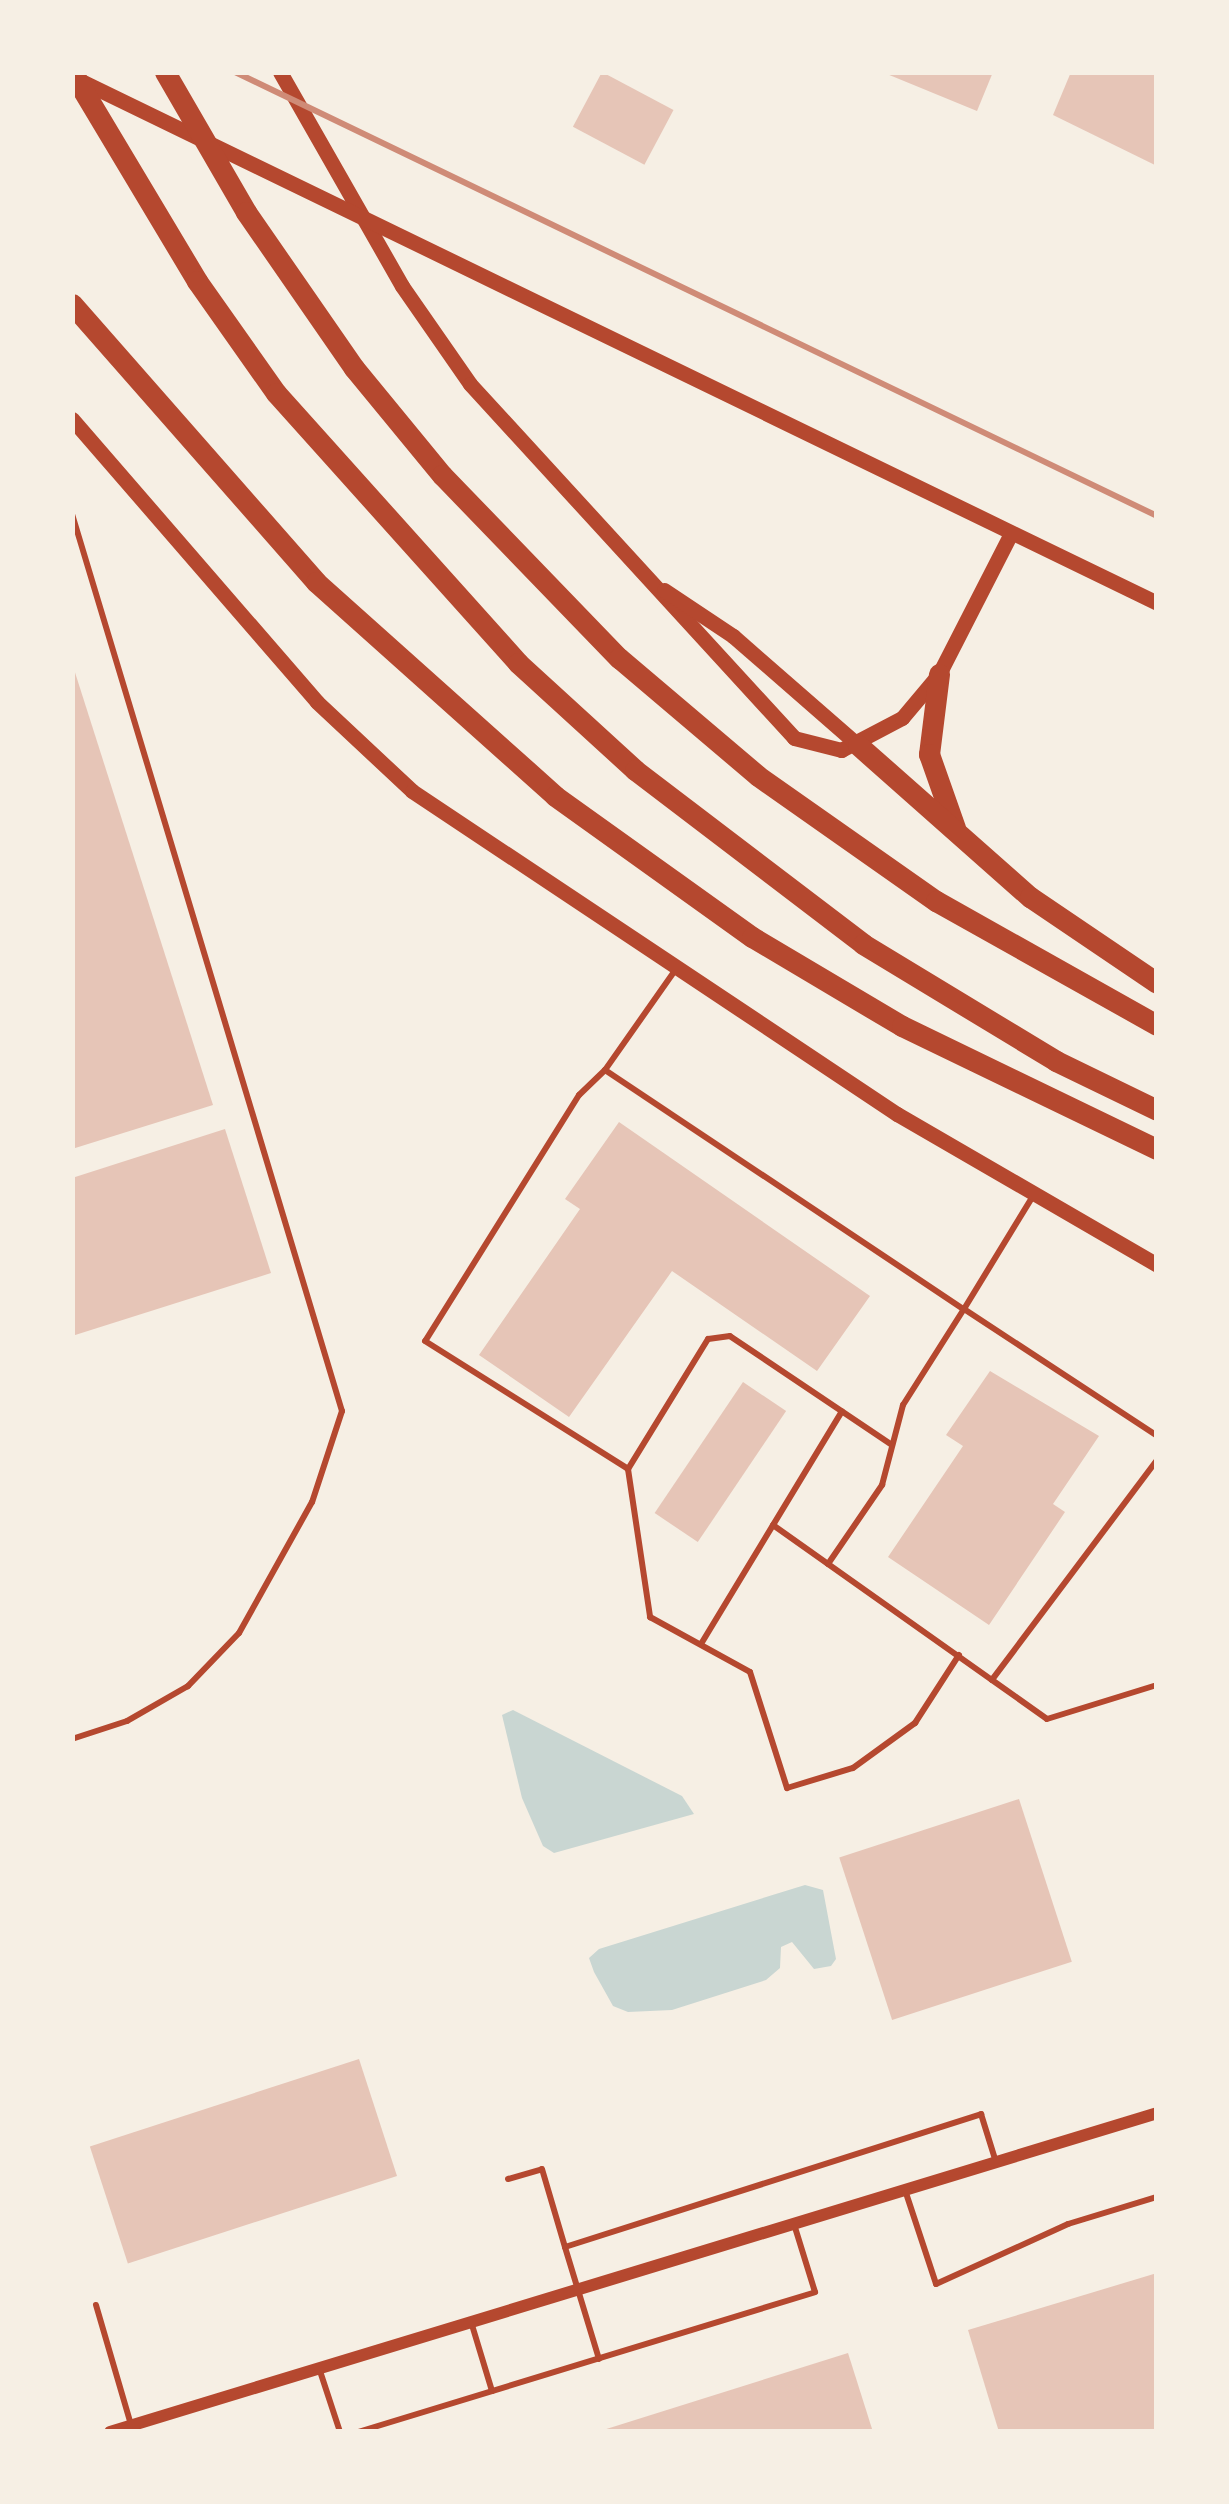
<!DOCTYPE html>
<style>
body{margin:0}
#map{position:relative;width:1229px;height:2504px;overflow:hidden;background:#f6efe4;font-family:Arial,sans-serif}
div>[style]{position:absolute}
.water>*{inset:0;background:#c9d6d2}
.building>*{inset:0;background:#e6c5b7;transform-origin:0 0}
.service>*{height:6px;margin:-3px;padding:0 3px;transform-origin:3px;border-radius:3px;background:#b5482f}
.minor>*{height:12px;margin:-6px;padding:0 6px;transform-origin:6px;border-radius:6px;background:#b5482f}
.tertiary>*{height:15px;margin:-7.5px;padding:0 7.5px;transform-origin:7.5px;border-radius:7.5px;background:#b5482f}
.motorway>*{height:21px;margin:-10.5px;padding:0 10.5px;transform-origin:10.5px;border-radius:10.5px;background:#b5482f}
.rail>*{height:6px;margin:-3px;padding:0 3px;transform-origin:3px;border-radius:3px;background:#cf8b77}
span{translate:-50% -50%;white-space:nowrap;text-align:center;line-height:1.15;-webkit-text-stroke:12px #f6efe4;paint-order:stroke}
.frame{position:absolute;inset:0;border:75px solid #f6efe4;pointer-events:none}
</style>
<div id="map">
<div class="water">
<div style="clip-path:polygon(513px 1710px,682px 1796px,694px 1814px,554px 1853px,543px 1846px,522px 1798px,502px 1715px)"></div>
<div style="clip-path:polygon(805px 1885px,823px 1890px,836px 1959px,831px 1966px,814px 1969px,792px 1942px,781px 1947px,780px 1968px,766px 1980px,672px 2010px,628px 2012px,613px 2006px,594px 1972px,589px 1958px,599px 1949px)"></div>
</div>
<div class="building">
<div style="left:602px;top:72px;width:81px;height:62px;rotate:28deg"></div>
<div style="clip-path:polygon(882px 72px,993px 72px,977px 111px)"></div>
<div style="clip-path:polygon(1071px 72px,1157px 72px,1157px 166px,1053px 115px)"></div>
<div style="clip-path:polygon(72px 663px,213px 1105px,72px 1149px)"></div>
<div style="clip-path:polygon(619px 1122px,870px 1296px,817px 1371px,672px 1271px,569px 1417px,479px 1355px,580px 1209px,565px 1199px)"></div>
<div style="clip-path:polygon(225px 1129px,271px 1273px,72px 1336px,72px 1178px)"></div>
<div style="clip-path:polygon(990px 1371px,1099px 1436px,1053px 1504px,1065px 1512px,989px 1625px,888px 1557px,963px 1446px,946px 1435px)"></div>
<div style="left:743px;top:1382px;width:52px;height:158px;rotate:34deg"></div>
<div style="left:1019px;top:1799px;width:171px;height:189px;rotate:72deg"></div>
<div style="left:359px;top:2059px;width:123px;height:283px;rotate:72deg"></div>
<div style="clip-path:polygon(1157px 2273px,1157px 2432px,999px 2432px,968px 2330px)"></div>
<div style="clip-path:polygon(848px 2353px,873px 2432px,601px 2432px,600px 2431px)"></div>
</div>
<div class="service">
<div style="left:72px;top:514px;width:937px;rotate:73.25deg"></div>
<div style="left:342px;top:1411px;width:96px;rotate:108.2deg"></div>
<div style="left:312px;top:1502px;width:150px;rotate:119.1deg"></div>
<div style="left:239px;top:1633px;width:74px;rotate:133.9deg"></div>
<div style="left:188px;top:1686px;width:70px;rotate:150.2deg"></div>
<div style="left:127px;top:1721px;width:58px;rotate:161.9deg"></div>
<div style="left:676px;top:969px;width:123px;rotate:125.1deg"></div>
<div style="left:605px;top:1070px;width:431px;rotate:33.7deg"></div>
<div style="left:964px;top:1309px;width:132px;rotate:-58.6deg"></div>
<div style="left:605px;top:1070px;width:36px;rotate:136deg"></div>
<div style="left:579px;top:1095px;width:290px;rotate:122deg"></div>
<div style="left:425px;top:1341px;width:240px;rotate:32.2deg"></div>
<div style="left:892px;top:1445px;width:195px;rotate:-146.1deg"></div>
<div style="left:730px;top:1336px;width:22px;rotate:172deg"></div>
<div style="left:708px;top:1339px;width:153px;rotate:121.6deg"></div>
<div style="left:628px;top:1469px;width:150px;rotate:81.5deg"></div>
<div style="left:650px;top:1617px;width:114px;rotate:28.8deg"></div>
<div style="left:750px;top:1672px;width:122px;rotate:72.3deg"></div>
<div style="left:787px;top:1788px;width:69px;rotate:-16.9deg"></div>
<div style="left:853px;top:1768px;width:77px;rotate:-36deg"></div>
<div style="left:915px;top:1723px;width:81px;rotate:-57.1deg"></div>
<div style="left:1157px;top:1460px;width:275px;rotate:126.9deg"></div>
<div style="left:992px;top:1680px;width:67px;rotate:35.3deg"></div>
<div style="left:1047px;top:1719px;width:115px;rotate:-17.2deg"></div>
<div style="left:773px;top:1525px;width:268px;rotate:35.3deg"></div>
<div style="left:828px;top:1564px;width:96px;rotate:-55.6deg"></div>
<div style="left:882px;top:1485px;width:83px;rotate:-75.3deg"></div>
<div style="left:903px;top:1405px;width:114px;rotate:-57.6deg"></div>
<div style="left:964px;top:1309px;width:231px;rotate:33.3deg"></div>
<div style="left:701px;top:1644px;width:272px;rotate:-58.8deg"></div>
<div style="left:508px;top:2179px;width:35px;rotate:-16deg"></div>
<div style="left:542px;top:2169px;width:81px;rotate:73.6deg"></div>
<div style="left:905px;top:2190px;width:99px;rotate:71.7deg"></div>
<div style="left:936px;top:2284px;width:145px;rotate:-24.4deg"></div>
<div style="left:1068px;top:2224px;width:93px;rotate:-16.9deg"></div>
<div style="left:96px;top:2305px;width:125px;rotate:73.7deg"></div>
<div style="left:472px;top:2325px;width:69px;rotate:73.1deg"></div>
<div style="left:599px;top:2359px;width:117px;rotate:-106.9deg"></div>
<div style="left:565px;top:2247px;width:437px;rotate:-17.7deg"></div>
<div style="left:981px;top:2114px;width:47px;rotate:72.7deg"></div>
<div style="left:319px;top:2368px;width:67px;rotate:71.8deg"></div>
<div style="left:358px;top:2432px;width:478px;rotate:-17deg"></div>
<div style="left:815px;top:2292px;width:71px;rotate:-107.2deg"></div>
</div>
<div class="minor">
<div style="left:110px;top:2432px;width:1095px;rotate:-16.94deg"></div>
</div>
<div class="tertiary">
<div style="left:280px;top:72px;width:246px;rotate:60.3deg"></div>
<div style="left:402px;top:286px;width:119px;rotate:55.2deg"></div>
<div style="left:470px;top:384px;width:480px;rotate:47.5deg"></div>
<div style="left:794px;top:738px;width:49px;rotate:14.3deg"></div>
<div style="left:841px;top:750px;width:69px;rotate:-27.7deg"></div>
<div style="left:902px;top:718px;width:57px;rotate:-49.9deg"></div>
<div style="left:939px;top:674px;width:158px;rotate:-62.9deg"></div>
<div style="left:75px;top:78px;width:1203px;rotate:25.88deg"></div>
<div style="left:72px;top:419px;width:374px;rotate:49.1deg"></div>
<div style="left:317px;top:702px;width:130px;rotate:43.1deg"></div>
<div style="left:412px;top:791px;width:583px;rotate:33.66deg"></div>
<div style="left:897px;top:1114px;width:301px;rotate:30.1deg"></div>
<div style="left:664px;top:590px;width:83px;rotate:33.7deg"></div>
<div style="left:733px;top:636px;width:166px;rotate:41.1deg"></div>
</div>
<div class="motorway">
<div style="left:72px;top:72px;width:244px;rotate:59.1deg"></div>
<div style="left:197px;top:281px;width:137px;rotate:54.8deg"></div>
<div style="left:276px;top:393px;width:363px;rotate:48.1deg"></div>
<div style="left:518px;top:663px;width:159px;rotate:42.4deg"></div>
<div style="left:635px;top:770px;width:287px;rotate:37.3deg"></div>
<div style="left:863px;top:944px;width:226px;rotate:31.2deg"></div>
<div style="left:1056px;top:1061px;width:112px;rotate:25.9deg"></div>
<div style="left:165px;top:72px;width:162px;rotate:59.9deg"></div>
<div style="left:246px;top:212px;width:190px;rotate:55.3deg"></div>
<div style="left:354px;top:368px;width:139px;rotate:50.6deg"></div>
<div style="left:442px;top:475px;width:255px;rotate:46deg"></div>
<div style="left:619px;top:658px;width:182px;rotate:40.3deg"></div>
<div style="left:758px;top:776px;width:218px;rotate:35.1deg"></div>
<div style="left:936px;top:901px;width:253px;rotate:29.3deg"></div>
<div style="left:72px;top:304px;width:370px;rotate:48.7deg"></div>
<div style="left:316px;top:582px;width:321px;rotate:41.8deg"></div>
<div style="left:555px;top:796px;width:242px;rotate:35.6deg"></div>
<div style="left:752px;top:937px;width:174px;rotate:30.7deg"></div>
<div style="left:902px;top:1026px;width:283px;rotate:25.8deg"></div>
<div style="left:939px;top:674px;width:81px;rotate:97.1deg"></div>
<div style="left:929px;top:754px;width:78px;rotate:70.6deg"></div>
<div style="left:858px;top:745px;width:230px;rotate:41.5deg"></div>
<div style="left:1030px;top:897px;width:153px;rotate:34.1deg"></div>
</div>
<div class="rail">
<div style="left:235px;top:72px;width:1023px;rotate:25.71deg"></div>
</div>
<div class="frame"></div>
</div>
